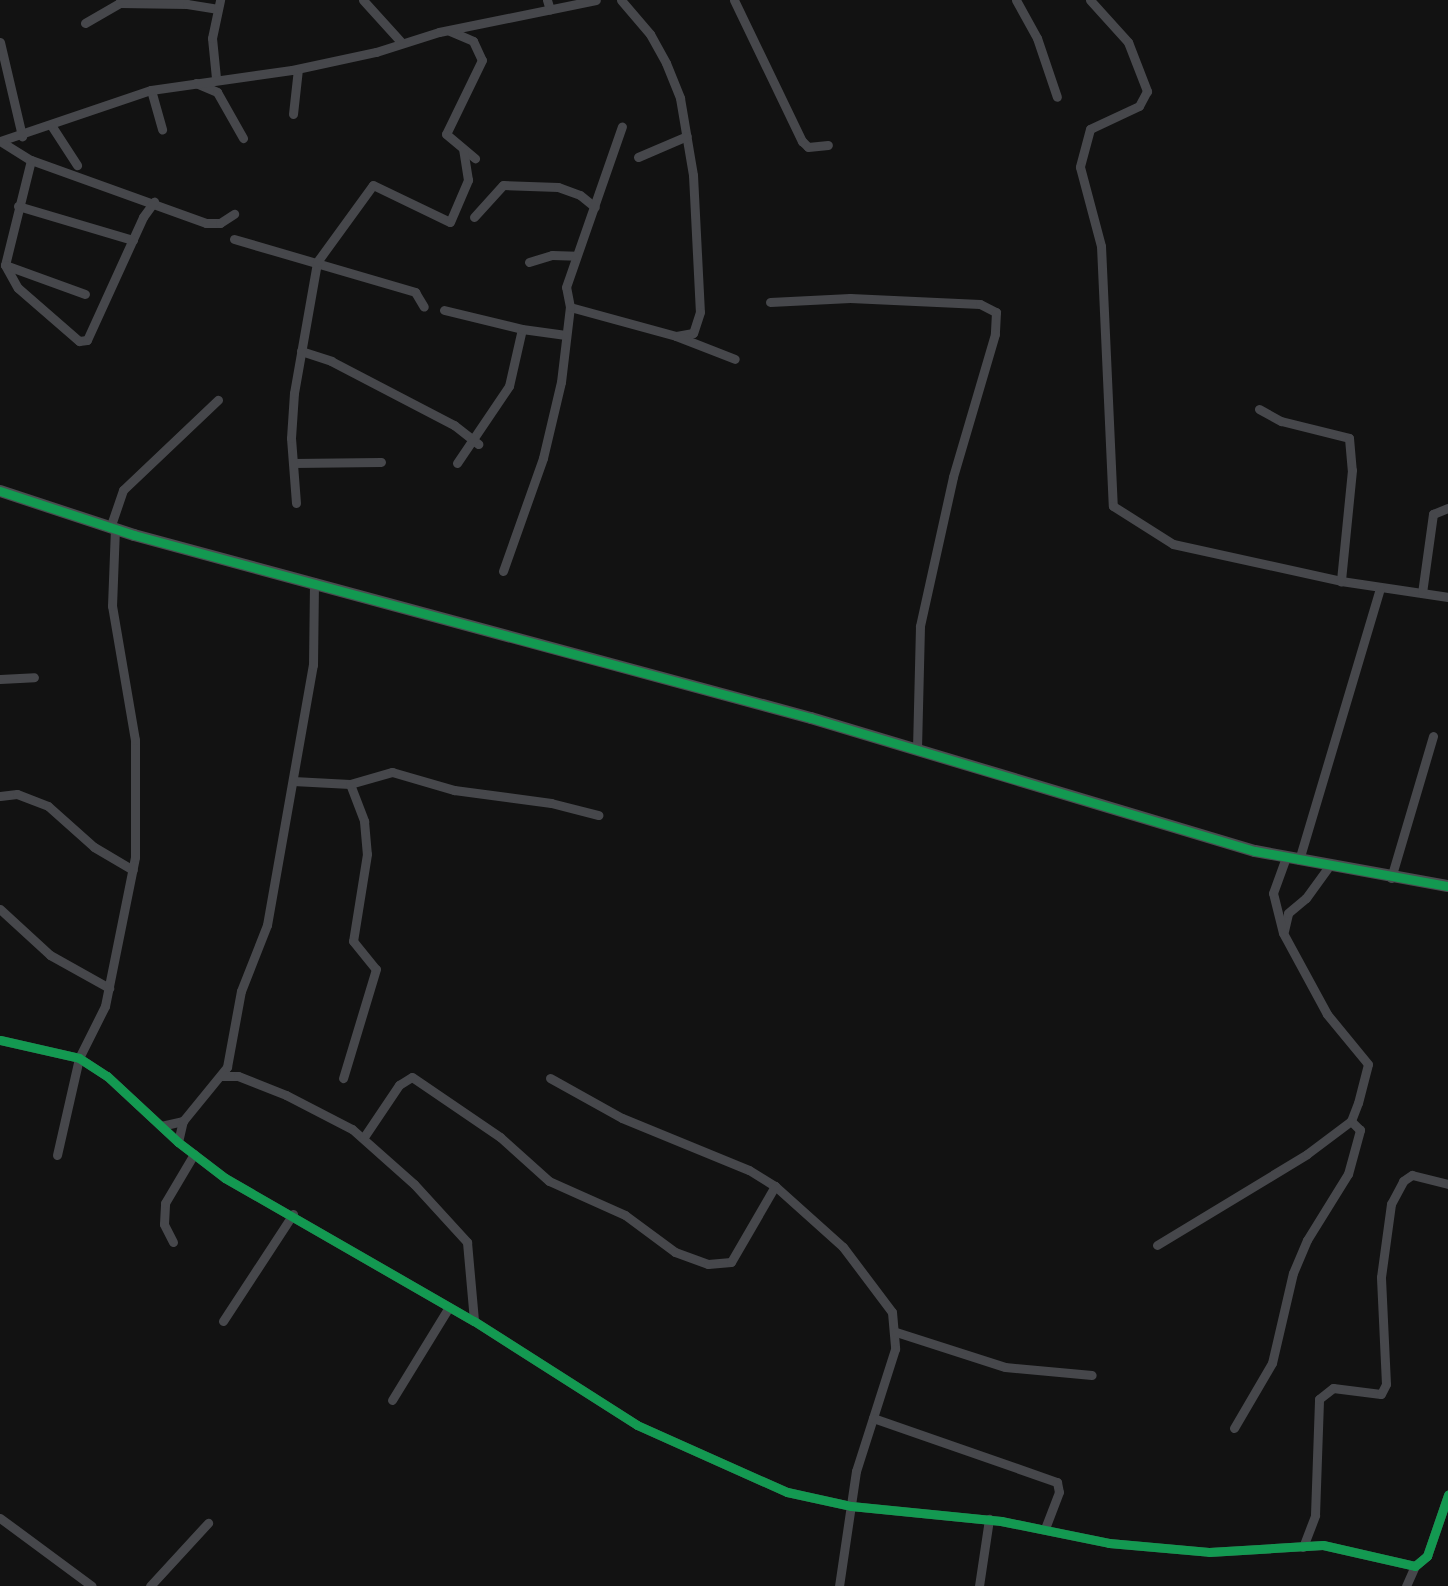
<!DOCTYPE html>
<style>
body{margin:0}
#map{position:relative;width:1448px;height:1586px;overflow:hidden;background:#121212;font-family:"Alegreya Sans",sans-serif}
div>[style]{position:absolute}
.street>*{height:9px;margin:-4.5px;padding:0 4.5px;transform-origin:4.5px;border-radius:4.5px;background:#46474b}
.secondary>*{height:12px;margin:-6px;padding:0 6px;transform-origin:6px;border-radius:6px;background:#4a4b4f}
.cycleway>*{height:9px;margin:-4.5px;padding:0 4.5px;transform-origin:4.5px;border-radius:4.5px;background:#139951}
span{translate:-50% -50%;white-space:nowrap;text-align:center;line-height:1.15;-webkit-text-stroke:5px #0c0c0e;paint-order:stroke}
</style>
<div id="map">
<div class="street">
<div style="left:363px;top:0;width:58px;rotate:47.8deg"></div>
<div style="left:547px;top:0;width:10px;rotate:73deg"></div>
<div style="left:621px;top:0;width:45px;rotate:49.5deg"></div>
<div style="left:650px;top:34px;width:33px;rotate:61deg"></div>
<div style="left:666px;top:63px;width:38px;rotate:68deg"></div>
<div style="left:680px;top:98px;width:78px;rotate:80.4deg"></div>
<div style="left:693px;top:175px;width:137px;rotate:87.1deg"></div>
<div style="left:700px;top:312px;width:22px;rotate:108deg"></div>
<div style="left:693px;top:333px;width:17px;rotate:170deg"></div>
<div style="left:734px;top:0;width:157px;rotate:64.3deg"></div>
<div style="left:802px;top:141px;width:8px;rotate:45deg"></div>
<div style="left:808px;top:147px;width:20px;rotate:-6deg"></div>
<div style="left:1016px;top:0;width:43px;rotate:61.1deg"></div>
<div style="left:1037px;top:38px;width:62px;rotate:71.3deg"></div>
<div style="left:1090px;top:0;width:57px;rotate:47.9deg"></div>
<div style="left:1128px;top:42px;width:53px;rotate:68.8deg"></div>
<div style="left:1147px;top:91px;width:17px;rotate:118deg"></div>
<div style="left:1139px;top:106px;width:54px;rotate:154.9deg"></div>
<div style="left:1090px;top:129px;width:39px;rotate:105deg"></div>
<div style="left:1080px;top:167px;width:82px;rotate:75.1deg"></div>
<div style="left:1101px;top:246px;width:260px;rotate:87.4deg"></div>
<div style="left:1113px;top:506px;width:71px;rotate:32.3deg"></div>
<div style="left:1173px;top:544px;width:172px;rotate:12.4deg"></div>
<div style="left:1341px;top:581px;width:108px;rotate:8.5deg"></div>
<div style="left:85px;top:23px;width:39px;rotate:-30deg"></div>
<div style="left:119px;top:3px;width:68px;rotate:0.8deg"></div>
<div style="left:187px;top:4px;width:30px;rotate:9deg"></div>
<div style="left:450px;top:31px;width:25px;rotate:23deg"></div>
<div style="left:473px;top:41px;width:21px;rotate:65deg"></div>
<div style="left:482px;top:60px;width:82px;rotate:115.9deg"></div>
<div style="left:446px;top:134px;width:38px;rotate:40deg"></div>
<div style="left:0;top:42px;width:97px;rotate:76.8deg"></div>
<div style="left:216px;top:78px;width:40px;rotate:-95.7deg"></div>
<div style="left:212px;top:38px;width:39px;rotate:-78deg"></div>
<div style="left:196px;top:83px;width:23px;rotate:23deg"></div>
<div style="left:217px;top:92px;width:53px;rotate:60.5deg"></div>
<div style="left:151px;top:90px;width:41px;rotate:74.2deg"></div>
<div style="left:293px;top:114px;width:45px;rotate:-83.7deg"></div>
<div style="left:51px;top:125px;width:48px;rotate:57deg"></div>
<div style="left:0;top:141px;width:159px;rotate:-18.7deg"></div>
<div style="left:151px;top:90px;width:142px;rotate:-8.1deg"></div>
<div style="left:292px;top:70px;width:86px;rotate:-12.1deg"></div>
<div style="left:376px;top:52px;width:66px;rotate:-17.6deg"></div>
<div style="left:439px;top:32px;width:160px;rotate:-11.5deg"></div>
<div style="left:0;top:141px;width:36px;rotate:32deg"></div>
<div style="left:31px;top:160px;width:186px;rotate:19.8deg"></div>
<div style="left:206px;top:223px;width:14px"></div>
<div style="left:220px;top:223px;width:17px;rotate:-33deg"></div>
<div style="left:638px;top:157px;width:53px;rotate:-23.2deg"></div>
<div style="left:31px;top:160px;width:108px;rotate:103.9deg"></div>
<div style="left:5px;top:265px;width:26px;rotate:61deg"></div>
<div style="left:18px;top:288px;width:81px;rotate:41deg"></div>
<div style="left:79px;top:341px;width:8px;rotate:-7deg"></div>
<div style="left:87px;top:340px;width:135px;rotate:-65.5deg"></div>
<div style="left:143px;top:217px;width:19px;rotate:-54deg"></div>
<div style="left:18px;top:206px;width:120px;rotate:16.5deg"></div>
<div style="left:474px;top:217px;width:43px;rotate:-47.8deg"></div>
<div style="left:503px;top:185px;width:55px;rotate:2.1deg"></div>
<div style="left:558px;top:187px;width:23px;rotate:20deg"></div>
<div style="left:580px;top:195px;width:19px;rotate:39deg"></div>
<div style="left:234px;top:239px;width:189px;rotate:16.3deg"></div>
<div style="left:415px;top:292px;width:17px;rotate:59deg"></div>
<div style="left:529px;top:262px;width:24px;rotate:-17deg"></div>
<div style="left:552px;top:255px;width:24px;rotate:2deg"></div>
<div style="left:5px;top:265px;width:85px;rotate:19.9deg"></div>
<div style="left:770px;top:302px;width:80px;rotate:-2.9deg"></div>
<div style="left:850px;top:298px;width:130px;rotate:2.6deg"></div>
<div style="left:980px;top:304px;width:18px;rotate:27deg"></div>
<div style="left:996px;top:312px;width:22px;rotate:93deg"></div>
<div style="left:995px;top:334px;width:149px;rotate:106.4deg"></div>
<div style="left:953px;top:477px;width:153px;rotate:102.5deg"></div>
<div style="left:920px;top:626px;width:124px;rotate:91.4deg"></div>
<div style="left:570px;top:307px;width:110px;rotate:15.3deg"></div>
<div style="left:676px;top:336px;width:63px;rotate:21.3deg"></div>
<div style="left:444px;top:310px;width:80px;rotate:13.7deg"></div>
<div style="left:301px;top:351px;width:32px;rotate:18deg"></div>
<div style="left:331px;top:361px;width:139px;rotate:27.5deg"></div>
<div style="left:454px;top:425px;width:31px;rotate:38deg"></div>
<div style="left:1259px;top:409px;width:25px;rotate:29deg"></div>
<div style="left:1281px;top:421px;width:70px;rotate:14deg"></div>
<div style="left:1349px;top:438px;width:32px;rotate:85deg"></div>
<div style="left:1352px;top:470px;width:112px;rotate:95.7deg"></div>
<div style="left:293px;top:463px;width:88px;rotate:-0.7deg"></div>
<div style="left:457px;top:463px;width:93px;rotate:-56deg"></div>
<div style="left:509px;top:386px;width:58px;rotate:-77.2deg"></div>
<div style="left:522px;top:329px;width:44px;rotate:7.8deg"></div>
<div style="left:296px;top:503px;width:65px;rotate:-94.4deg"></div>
<div style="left:291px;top:438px;width:45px;rotate:-86.2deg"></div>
<div style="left:294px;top:393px;width:133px;rotate:-80deg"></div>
<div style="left:317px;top:262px;width:95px;rotate:-54deg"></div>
<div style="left:373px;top:185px;width:85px;rotate:25.7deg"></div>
<div style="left:450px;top:222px;width:46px;rotate:-66.8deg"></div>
<div style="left:468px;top:180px;width:31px;rotate:-99deg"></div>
<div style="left:110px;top:528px;width:40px;rotate:-71.1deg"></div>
<div style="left:123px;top:490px;width:131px;rotate:-43.5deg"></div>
<div style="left:503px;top:571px;width:120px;rotate:-70.5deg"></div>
<div style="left:543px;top:458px;width:78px;rotate:-76.7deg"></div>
<div style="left:561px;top:382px;width:76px;rotate:-83.2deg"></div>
<div style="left:570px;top:307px;width:20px;rotate:-101deg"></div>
<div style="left:566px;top:287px;width:170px;rotate:-70.8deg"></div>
<div style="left:1422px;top:593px;width:80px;rotate:-82.1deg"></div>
<div style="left:1433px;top:514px;width:16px;rotate:-22deg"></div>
<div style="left:0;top:679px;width:34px;rotate:-3deg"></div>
<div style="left:293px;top:781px;width:57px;rotate:3deg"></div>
<div style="left:350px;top:784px;width:40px;rotate:69deg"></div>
<div style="left:364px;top:821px;width:33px;rotate:85deg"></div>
<div style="left:367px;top:854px;width:88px;rotate:99.1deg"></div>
<div style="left:353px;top:941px;width:36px;rotate:51deg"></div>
<div style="left:376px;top:969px;width:114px;rotate:106.8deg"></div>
<div style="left:350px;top:784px;width:44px;rotate:-15.9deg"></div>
<div style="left:392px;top:772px;width:65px;rotate:16.2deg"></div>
<div style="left:454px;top:790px;width:98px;rotate:7.6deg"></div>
<div style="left:551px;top:803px;width:49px;rotate:14.3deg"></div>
<div style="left:0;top:796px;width:17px;rotate:-7deg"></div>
<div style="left:17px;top:794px;width:33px;rotate:21deg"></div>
<div style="left:48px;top:806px;width:62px;rotate:41.7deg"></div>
<div style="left:94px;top:847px;width:45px;rotate:30.5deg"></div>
<div style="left:1299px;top:860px;width:284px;rotate:-73.4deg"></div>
<div style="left:1391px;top:878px;width:148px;rotate:-73.5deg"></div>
<div style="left:0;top:909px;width:68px;rotate:42.6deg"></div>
<div style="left:50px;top:955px;width:68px;rotate:29.2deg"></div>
<div style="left:1284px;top:931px;width:18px;rotate:-77deg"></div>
<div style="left:1288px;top:913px;width:23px;rotate:-40deg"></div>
<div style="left:1306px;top:898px;width:39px;rotate:-54deg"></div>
<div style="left:0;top:1040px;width:81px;rotate:12.8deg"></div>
<div style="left:79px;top:1058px;width:33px;rotate:33deg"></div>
<div style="left:107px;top:1076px;width:97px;rotate:42.9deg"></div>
<div style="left:178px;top:1142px;width:59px;rotate:37.5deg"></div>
<div style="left:225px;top:1178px;width:287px;rotate:29.9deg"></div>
<div style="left:474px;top:1321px;width:193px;rotate:32.5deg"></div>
<div style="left:637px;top:1425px;width:164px;rotate:24.1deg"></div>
<div style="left:787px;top:1492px;width:66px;rotate:12.3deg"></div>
<div style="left:851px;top:1506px;width:151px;rotate:5.7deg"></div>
<div style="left:1001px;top:1521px;width:110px;rotate:11.5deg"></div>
<div style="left:1109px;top:1543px;width:100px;rotate:5.1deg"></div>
<div style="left:1209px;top:1552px;width:114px;rotate:-3.5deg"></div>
<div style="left:1323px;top:1545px;width:94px;rotate:12.9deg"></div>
<div style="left:1415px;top:1566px;width:16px;rotate:-40deg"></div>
<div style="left:1427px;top:1556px;width:65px;rotate:-71deg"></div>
<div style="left:221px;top:1076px;width:17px"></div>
<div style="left:238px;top:1076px;width:52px;rotate:21.6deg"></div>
<div style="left:286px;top:1095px;width:74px;rotate:27.3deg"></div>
<div style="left:352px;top:1129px;width:83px;rotate:41.6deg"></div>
<div style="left:414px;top:1184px;width:79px;rotate:47.6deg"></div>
<div style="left:467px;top:1242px;width:79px;rotate:84.9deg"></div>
<div style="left:550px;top:1078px;width:82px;rotate:29.1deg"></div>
<div style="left:622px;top:1118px;width:137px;rotate:22.3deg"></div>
<div style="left:749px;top:1170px;width:31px;rotate:32deg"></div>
<div style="left:775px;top:1186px;width:91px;rotate:41.9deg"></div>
<div style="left:843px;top:1247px;width:81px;rotate:53deg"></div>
<div style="left:892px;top:1312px;width:37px;rotate:85deg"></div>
<div style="left:895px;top:1349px;width:128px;rotate:107.7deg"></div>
<div style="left:856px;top:1471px;width:116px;rotate:98.4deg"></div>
<div style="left:161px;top:1126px;width:23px;rotate:-13deg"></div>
<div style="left:364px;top:1137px;width:63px;rotate:-56.1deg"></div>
<div style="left:399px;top:1085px;width:15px;rotate:-32deg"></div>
<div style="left:412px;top:1077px;width:107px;rotate:34.3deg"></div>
<div style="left:500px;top:1137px;width:66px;rotate:41.9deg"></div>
<div style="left:549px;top:1181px;width:83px;rotate:24.1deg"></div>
<div style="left:625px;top:1215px;width:62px;rotate:36.5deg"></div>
<div style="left:675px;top:1252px;width:35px;rotate:20deg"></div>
<div style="left:708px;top:1264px;width:23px;rotate:-5deg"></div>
<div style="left:731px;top:1262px;width:88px;rotate:-59.9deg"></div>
<div style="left:178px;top:1142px;width:22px;rotate:-77deg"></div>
<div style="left:183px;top:1121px;width:70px;rotate:-50.8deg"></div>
<div style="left:227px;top:1067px;width:77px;rotate:-79.6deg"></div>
<div style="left:241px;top:991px;width:71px;rotate:-68.5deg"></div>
<div style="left:267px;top:925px;width:264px;rotate:-80deg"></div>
<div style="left:313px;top:665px;width:83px;rotate:-89.3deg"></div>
<div style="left:57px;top:1155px;width:99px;rotate:-77.2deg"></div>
<div style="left:79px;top:1058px;width:58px;rotate:-63.4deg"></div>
<div style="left:105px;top:1006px;width:152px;rotate:-78.6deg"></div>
<div style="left:135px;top:857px;width:117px;rotate:-90deg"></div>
<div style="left:135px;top:740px;width:136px;rotate:-99.7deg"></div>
<div style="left:112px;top:606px;width:77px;rotate:-87.8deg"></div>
<div style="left:173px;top:1242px;width:20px;rotate:-117deg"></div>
<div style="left:164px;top:1224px;width:21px;rotate:-87deg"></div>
<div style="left:165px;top:1203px;width:57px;rotate:-59.4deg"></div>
<div style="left:1157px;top:1245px;width:175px;rotate:-31.2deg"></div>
<div style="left:1307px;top:1154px;width:55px;rotate:-36.9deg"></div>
<div style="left:1351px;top:1121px;width:19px;rotate:-69deg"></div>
<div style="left:1358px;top:1103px;width:40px;rotate:-75.6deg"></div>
<div style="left:1368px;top:1064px;width:65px;rotate:-129.4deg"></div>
<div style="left:1327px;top:1014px;width:92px;rotate:-118.5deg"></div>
<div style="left:1283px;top:933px;width:41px;rotate:-104deg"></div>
<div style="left:1273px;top:893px;width:38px;rotate:-70deg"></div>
<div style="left:223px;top:1321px;width:128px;rotate:-56.8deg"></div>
<div style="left:896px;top:1332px;width:114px;rotate:17.8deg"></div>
<div style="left:1005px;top:1367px;width:87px;rotate:5.3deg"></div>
<div style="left:392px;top:1400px;width:109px;rotate:-58.5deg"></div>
<div style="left:873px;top:1418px;width:195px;rotate:19.2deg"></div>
<div style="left:1057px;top:1482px;width:10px;rotate:79deg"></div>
<div style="left:1059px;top:1492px;width:39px;rotate:111deg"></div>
<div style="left:1234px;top:1428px;width:75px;rotate:-59.7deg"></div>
<div style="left:1272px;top:1363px;width:92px;rotate:-76.9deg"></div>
<div style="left:1293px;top:1273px;width:36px;rotate:-67deg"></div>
<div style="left:1307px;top:1240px;width:78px;rotate:-58.2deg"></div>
<div style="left:1348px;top:1174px;width:46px;rotate:-74.7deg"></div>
<div style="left:1360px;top:1130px;width:13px;rotate:-135deg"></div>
<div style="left:0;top:1518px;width:114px;rotate:36.5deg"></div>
<div style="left:1303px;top:1547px;width:34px;rotate:-69deg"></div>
<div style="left:1315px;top:1515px;width:116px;rotate:-88deg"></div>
<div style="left:1319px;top:1399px;width:18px;rotate:-38deg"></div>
<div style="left:1333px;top:1388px;width:48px;rotate:7.1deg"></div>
<div style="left:1381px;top:1394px;width:11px;rotate:-63deg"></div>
<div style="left:1386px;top:1384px;width:107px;rotate:-92.7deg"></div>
<div style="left:1381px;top:1277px;width:74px;rotate:-82.2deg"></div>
<div style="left:1391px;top:1204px;width:26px;rotate:-62deg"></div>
<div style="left:1403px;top:1181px;width:11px;rotate:-34deg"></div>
<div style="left:1412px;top:1175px;width:37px;rotate:14deg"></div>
<div style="left:150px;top:1586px;width:86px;rotate:-47.4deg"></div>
<div style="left:979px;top:1586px;width:68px;rotate:-81.5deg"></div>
<div style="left:1406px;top:1586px;width:22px;rotate:-66deg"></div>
</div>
<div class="secondary">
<div style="left:0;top:491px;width:141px;rotate:18.2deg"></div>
<div style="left:134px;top:535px;width:701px;rotate:15.13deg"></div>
<div style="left:811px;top:718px;width:463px;rotate:16.7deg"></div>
<div style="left:1255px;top:851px;width:196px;rotate:10.3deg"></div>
</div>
<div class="cycleway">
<div style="left:0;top:491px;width:141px;rotate:18.2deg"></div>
<div style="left:134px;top:535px;width:701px;rotate:15.13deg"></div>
<div style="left:811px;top:718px;width:463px;rotate:16.7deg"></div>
<div style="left:1255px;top:851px;width:196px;rotate:10.3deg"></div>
<div style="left:0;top:1040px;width:81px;rotate:12.8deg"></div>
<div style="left:79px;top:1058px;width:33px;rotate:33deg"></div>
<div style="left:107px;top:1076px;width:97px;rotate:42.9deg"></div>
<div style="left:178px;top:1142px;width:59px;rotate:37.5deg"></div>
<div style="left:225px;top:1178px;width:287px;rotate:29.9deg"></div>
<div style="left:474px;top:1321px;width:193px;rotate:32.5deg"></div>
<div style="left:637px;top:1425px;width:164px;rotate:24.1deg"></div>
<div style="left:787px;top:1492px;width:66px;rotate:12.3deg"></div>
<div style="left:851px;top:1506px;width:151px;rotate:5.7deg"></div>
<div style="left:1001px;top:1521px;width:110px;rotate:11.5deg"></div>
<div style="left:1109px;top:1543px;width:100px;rotate:5.1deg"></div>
<div style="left:1209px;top:1552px;width:114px;rotate:-3.5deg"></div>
<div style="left:1323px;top:1545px;width:94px;rotate:12.9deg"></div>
<div style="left:1415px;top:1566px;width:16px;rotate:-40deg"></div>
<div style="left:1427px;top:1556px;width:65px;rotate:-71deg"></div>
</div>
</div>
